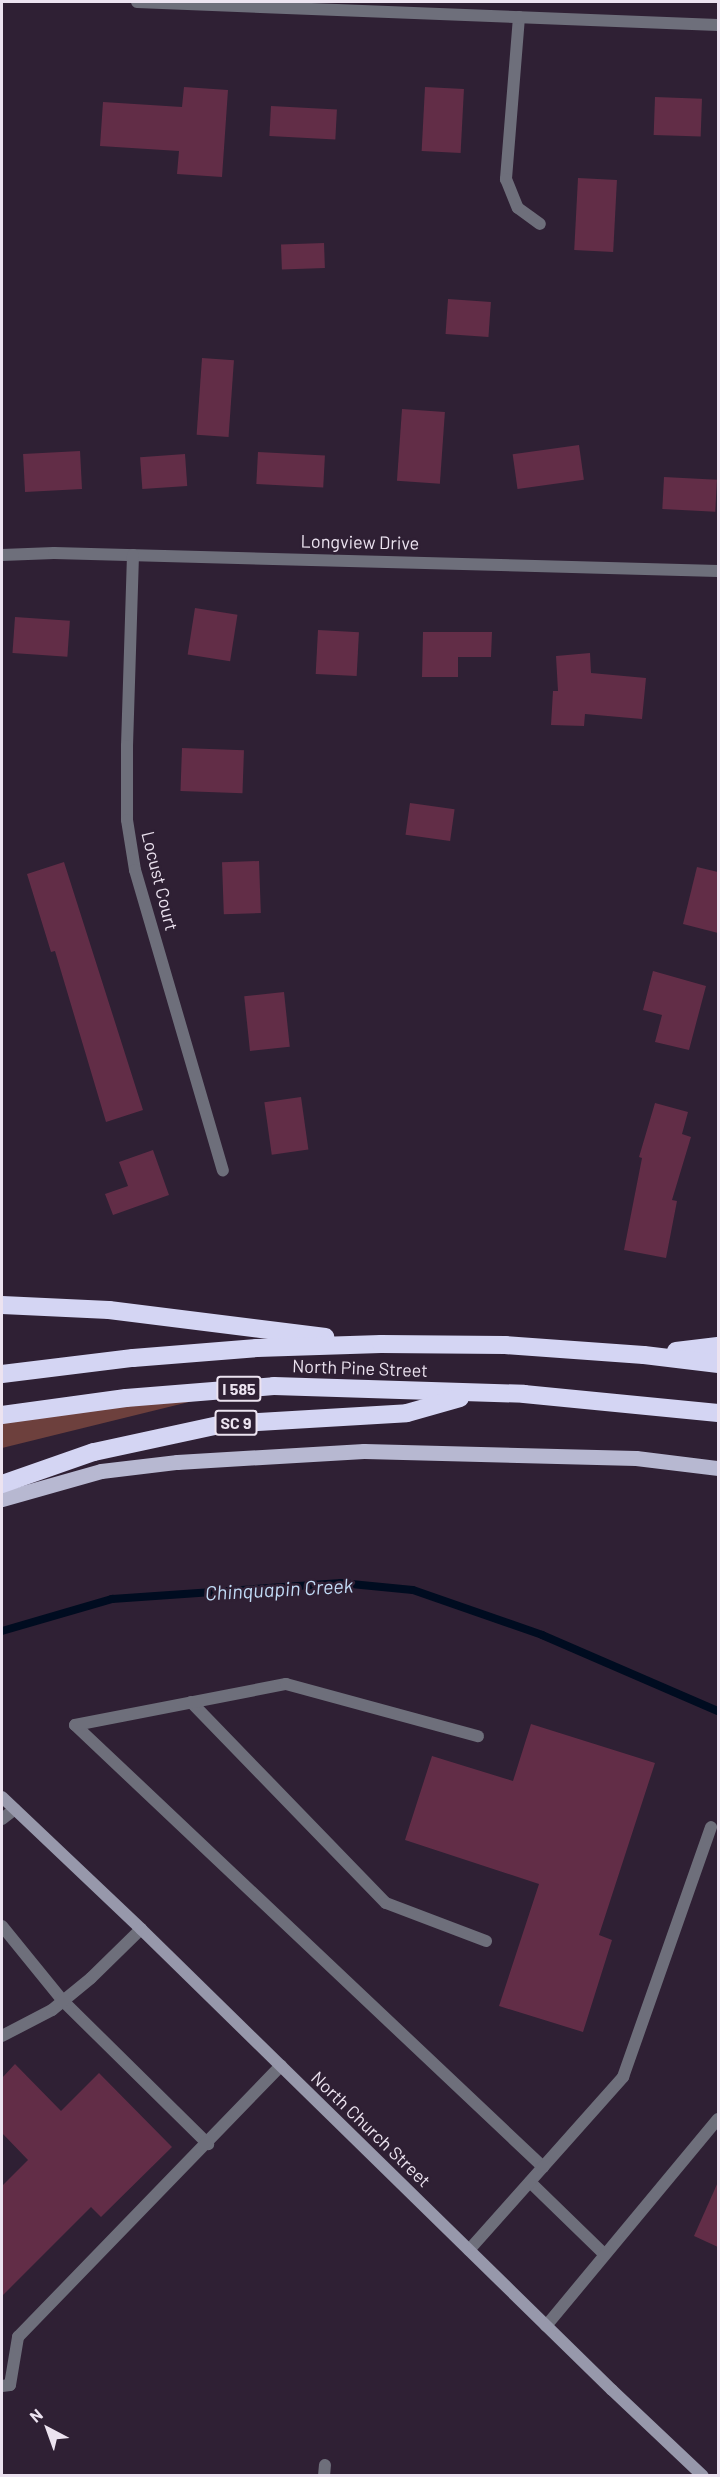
<!DOCTYPE html>
<style>
body{margin:0}
#map{position:relative;width:720px;height:2477px;overflow:hidden;background:#2f2034;font-family:Barlow,sans-serif}
div>[style]{position:absolute}
.green>*{inset:0;background:#6d403d}
.stream>*{height:8px;margin:-4px;padding:0 4px;transform-origin:4px;border-radius:4px;background:#000c20}
.building>*{inset:0;background:#622d47;transform-origin:0 0}
.service>*{height:12px;margin:-6px;padding:0 6px;transform-origin:6px;border-radius:6px;background:#6e6f7b}
.minor>*{height:12px;margin:-6px;padding:0 6px;transform-origin:6px;border-radius:6px;background:#6e6f7b}
.secondary>*{height:12px;margin:-6px;padding:0 6px;transform-origin:6px;border-radius:6px;background:#9798ab}
.primary>*{height:15px;margin:-7.5px;padding:0 7.5px;transform-origin:7.5px;border-radius:7.5px;background:#b7b8d1}
.motorway>*{height:18px;margin:-9px;padding:0 9px;transform-origin:9px;border-radius:9px;background:#d4d5f3}
span{translate:-50% -50%;white-space:nowrap;text-align:center;line-height:1.15;-webkit-text-stroke:5px #2f2034;paint-order:stroke}
.shield-label span{padding:2px 4px;background:#2f2034;border:2px solid;border-radius:4px;-webkit-text-stroke-width:0}
.shield-label{font-size:16px;color:#ece3f0;font-weight:700}
.street-label{font-size:18px;color:#ece3f0}
.water-label{font-size:20px;color:#c1daf5;font-style:italic}
.frame{position:absolute;inset:0;border:3px solid #ece3f0;pointer-events:none}
.north{position:absolute;left:18px;top:2399px;width:60px;height:60px;-webkit-text-stroke:4px #2f2034;paint-order:stroke;rotate:319deg;font-size:16px;font-weight:700;line-height:24px;text-align:center;color:#ece3f0}
.north::after{content:'';display:block;margin:auto;width:21px;height:27px;background:#ece3f0;clip-path:polygon(50% 0,100% 100%,50% 72%,0 100%)}
</style>
<div id="map">
<div class="green">
<div style="clip-path:polygon(197px 1400px,2px 1448px,2px 1420px,119px 1402px)"></div>
</div>
<div class="stream">
<div style="left:2px;top:1631px;width:115px;rotate:-16.2deg"></div>
<div style="left:112px;top:1599px;width:230px;rotate:-4deg"></div>
<div style="left:341px;top:1583px;width:72px;rotate:5.6deg"></div>
<div style="left:413px;top:1590px;width:137px;rotate:19.2deg"></div>
<div style="left:542px;top:1635px;width:192px;rotate:23.4deg"></div>
</div>
<div class="building">
<div style="clip-path:polygon(184px 87px,228px 90px,222px 177px,177px 174px,179px 151px,100px 146px,103px 102px,182px 107px)"></div>
<div style="left:425px;top:87px;width:39px;height:64px;rotate:3deg"></div>
<div style="left:655px;top:97px;width:47px;height:38px;rotate:2deg"></div>
<div style="left:271px;top:106px;width:66px;height:30px;rotate:3deg"></div>
<div style="left:578px;top:178px;width:39px;height:72px;rotate:3deg"></div>
<div style="left:324px;top:243px;width:25px;height:43px;rotate:88deg"></div>
<div style="left:448px;top:299px;width:43px;height:35px;rotate:4deg"></div>
<div style="left:202px;top:358px;width:32px;height:77px;rotate:4deg"></div>
<div style="left:402px;top:409px;width:43px;height:72px;rotate:4deg"></div>
<div style="left:579px;top:445px;width:35px;height:67px;rotate:82deg"></div>
<div style="left:80px;top:451px;width:38px;height:57px;rotate:87deg"></div>
<div style="left:258px;top:452px;width:67px;height:32px;rotate:3deg"></div>
<div style="left:185px;top:454px;width:32px;height:45px;rotate:86deg"></div>
<div style="left:664px;top:477px;width:53px;height:32px;rotate:3deg"></div>
<div style="left:195px;top:608px;width:43px;height:47px;rotate:9deg"></div>
<div style="left:15px;top:617px;width:55px;height:36px;rotate:4deg"></div>
<div style="left:318px;top:630px;width:41px;height:44px;rotate:3deg"></div>
<div style="clip-path:polygon(423px 632px,492px 632px,491px 657px,458px 657px,458px 677px,422px 677px)"></div>
<div style="clip-path:polygon(590px 653px,591px 673px,646px 678px,642px 719px,585px 714px,584px 726px,551px 725px,553px 691px,558px 691px,556px 656px)"></div>
<div style="left:182px;top:748px;width:62px;height:43px;rotate:2deg"></div>
<div style="left:410px;top:803px;width:45px;height:32px;rotate:8deg"></div>
<div style="left:259px;top:861px;width:52px;height:37px;rotate:88deg"></div>
<div style="clip-path:polygon(64px 862px,143px 1110px,106px 1122px,55px 951px,51px 952px,27px 874px)"></div>
<div style="clip-path:polygon(697px 867px,718px 872px,718px 933px,683px 924px)"></div>
<div style="clip-path:polygon(653px 971px,706px 986px,689px 1050px,655px 1042px,662px 1015px,643px 1010px)"></div>
<div style="left:284px;top:992px;width:55px;height:40px;rotate:84deg"></div>
<div style="left:301px;top:1097px;width:53px;height:37px;rotate:82deg"></div>
<div style="clip-path:polygon(655px 1103px,688px 1112px,682px 1134px,691px 1137px,672px 1200px,677px 1201px,666px 1258px,624px 1250px,642px 1158px,639px 1157px)"></div>
<div style="clip-path:polygon(153px 1150px,169px 1195px,113px 1215px,105px 1194px,128px 1186px,119px 1162px)"></div>
<div style="clip-path:polygon(531px 1724px,655px 1763px,599px 1935px,612px 1940px,583px 2032px,499px 2006px,539px 1884px,405px 1840px,432px 1756px,513px 1781px)"></div>
<div style="clip-path:polygon(15px 2064px,61px 2111px,99px 2073px,172px 2147px,101px 2217px,91px 2207px,2px 2296px,2px 2186px,28px 2160px,2px 2133px,2px 2078px)"></div>
<div style="clip-path:polygon(718px 2182px,718px 2247px,694px 2236px)"></div>
</div>
<div class="service">
<div style="left:519px;top:17px;width:163px;rotate:94.6deg"></div>
<div style="left:506px;top:179px;width:31px;rotate:68deg"></div>
<div style="left:518px;top:208px;width:27px;rotate:36deg"></div>
<div style="left:191px;top:1702px;width:280px;rotate:45.9deg"></div>
<div style="left:386px;top:1903px;width:107px;rotate:20.8deg"></div>
<div style="left:75px;top:1725px;width:644px;rotate:43.36deg"></div>
<div style="left:75px;top:1725px;width:215px;rotate:-11deg"></div>
<div style="left:286px;top:1684px;width:199px;rotate:15.2deg"></div>
<div style="left:2px;top:1819px;width:16px;rotate:-38deg"></div>
<div style="left:2px;top:1926px;width:97px;rotate:50.9deg"></div>
<div style="left:63px;top:2001px;width:204px;rotate:44.6deg"></div>
<div style="left:530px;top:2182px;width:103px;rotate:44.2deg"></div>
<div style="left:469px;top:2250px;width:232px;rotate:-48.3deg"></div>
<div style="left:623px;top:2077px;width:265px;rotate:-70.6deg"></div>
<div style="left:546px;top:2326px;width:269px;rotate:-50.3deg"></div>
<div style="left:2px;top:2386px;width:8px;rotate:-7deg"></div>
<div style="left:10px;top:2385px;width:49px;rotate:-80.5deg"></div>
<div style="left:18px;top:2337px;width:378px;rotate:-45.9deg"></div>
</div>
<div class="minor">
<div style="left:137px;top:2px;width:581px;rotate:2.27deg"></div>
<div style="left:2px;top:555px;width:52px;rotate:-2.2deg"></div>
<div style="left:54px;top:553px;width:664px;rotate:1.55deg"></div>
<div style="left:133px;top:555px;width:191px;rotate:91.8deg"></div>
<div style="left:127px;top:746px;width:74px;rotate:90deg"></div>
<div style="left:127px;top:820px;width:51px;rotate:80.9deg"></div>
<div style="left:135px;top:870px;width:313px;rotate:73.7deg"></div>
<div style="left:2px;top:2036px;width:56px;rotate:-27.5deg"></div>
<div style="left:52px;top:2010px;width:50px;rotate:-39.4deg"></div>
<div style="left:91px;top:1978px;width:70px;rotate:-44.4deg"></div>
<div style="left:324px;top:2476px;width:11px;rotate:-85deg"></div>
</div>
<div class="secondary">
<div style="left:2px;top:1797px;width:192px;rotate:43.5deg"></div>
<div style="left:141px;top:1929px;width:659px;rotate:44.39deg"></div>
<div style="left:612px;top:2390px;width:125px;rotate:43.4deg"></div>
</div>
<div class="primary">
<div style="left:2px;top:1499px;width:103px;rotate:-15.8deg"></div>
<div style="left:101px;top:1471px;width:77px;rotate:-6.8deg"></div>
<div style="left:177px;top:1462px;width:187px;rotate:-3.4deg"></div>
<div style="left:364px;top:1451px;width:272px;rotate:1.5deg"></div>
<div style="left:636px;top:1458px;width:83px;rotate:7deg"></div>
</div>
<div class="motorway">
<div style="left:2px;top:1305px;width:107px;rotate:2.7deg"></div>
<div style="left:109px;top:1310px;width:218px;rotate:7.1deg"></div>
<div style="left:676px;top:1351px;width:42px;rotate:-6.8deg"></div>
<div style="left:2px;top:1374px;width:132px;rotate:-7deg"></div>
<div style="left:133px;top:1358px;width:124px;rotate:-4.6deg"></div>
<div style="left:257px;top:1348px;width:124px;rotate:-1.8deg"></div>
<div style="left:381px;top:1344px;width:124px;rotate:0.5deg"></div>
<div style="left:505px;top:1345px;width:139px;rotate:4.1deg"></div>
<div style="left:644px;top:1355px;width:75px;rotate:6.9deg"></div>
<div style="left:2px;top:1415px;width:125px;rotate:-7.8deg"></div>
<div style="left:126px;top:1398px;width:148px;rotate:-4.6deg"></div>
<div style="left:274px;top:1386px;width:250px;rotate:1.8deg"></div>
<div style="left:524px;top:1394px;width:195px;rotate:5.6deg"></div>
<div style="left:2px;top:1484px;width:97px;rotate:-19.2deg"></div>
<div style="left:94px;top:1452px;width:133px;rotate:-12.2deg"></div>
<div style="left:224px;top:1424px;width:183px;rotate:-3.4deg"></div>
<div style="left:407px;top:1413px;width:55px;rotate:-15.8deg"></div>
</div>
<div class="shield-label">
<span style="left:239px;top:1389px">I 585</span>
<span style="left:236px;top:1423px">SC 9</span>
</div>
<div class="street-label">
<span style="left:360px;top:542px;rotate:1deg">Longview Drive</span>
<span style="left:160px;top:881px;rotate:76deg">Locust Court</span>
<span style="left:360px;top:1368px;rotate:2deg">North Pine Street</span>
<span style="left:371px;top:2129px;rotate:44deg">North Church Street</span>
</div>
<div class="water-label">
<span style="left:279px;top:1589px;rotate:-3deg">Chinquapin Creek</span>
</div>
<div class="frame"></div>
<div class="north">N</div>
</div>
